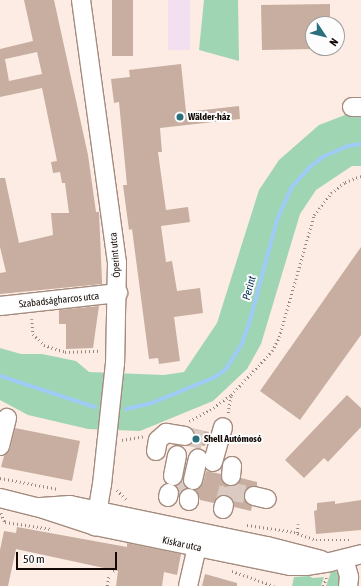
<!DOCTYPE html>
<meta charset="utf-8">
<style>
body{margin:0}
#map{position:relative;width:361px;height:586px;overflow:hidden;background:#fdece3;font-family:"Asap Condensed",sans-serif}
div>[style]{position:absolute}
.industrial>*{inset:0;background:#f2dff0;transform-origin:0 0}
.green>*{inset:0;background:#9fd5b3}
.stream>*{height:4px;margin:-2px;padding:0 2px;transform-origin:2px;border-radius:2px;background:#9eccf6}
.building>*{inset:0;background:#c7aea0;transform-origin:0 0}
.minor-tunnel>*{height:18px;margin-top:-9px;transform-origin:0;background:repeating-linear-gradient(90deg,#dacac2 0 18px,transparent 0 27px)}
.path>*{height:2.5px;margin-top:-1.25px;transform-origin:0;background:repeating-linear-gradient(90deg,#958881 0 1px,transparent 0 4px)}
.roads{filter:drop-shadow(1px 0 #a48b7e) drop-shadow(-1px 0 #a48b7e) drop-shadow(0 1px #a48b7e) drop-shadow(0 -1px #a48b7e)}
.minor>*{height:18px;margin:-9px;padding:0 9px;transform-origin:9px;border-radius:9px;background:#fff}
.dots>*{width:11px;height:11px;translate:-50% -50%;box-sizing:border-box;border:2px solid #fdfdfd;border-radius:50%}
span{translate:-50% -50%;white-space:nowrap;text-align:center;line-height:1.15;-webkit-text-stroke:4px #fdfdfd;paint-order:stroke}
.poi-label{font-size:10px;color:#130a06;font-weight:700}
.left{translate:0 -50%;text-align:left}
.street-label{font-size:10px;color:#130a06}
.water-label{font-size:11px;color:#002d4d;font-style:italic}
.north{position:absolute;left:305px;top:16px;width:40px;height:40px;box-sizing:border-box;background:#fdfdfd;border:1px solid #9f9c9a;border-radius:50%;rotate:125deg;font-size:11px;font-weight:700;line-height:16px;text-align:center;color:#130a06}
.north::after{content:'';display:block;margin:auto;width:14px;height:18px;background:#296f7d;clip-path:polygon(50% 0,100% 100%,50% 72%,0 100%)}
.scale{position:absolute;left:16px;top:552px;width:101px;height:18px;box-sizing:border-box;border:2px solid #130a06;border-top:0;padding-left:5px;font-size:12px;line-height:14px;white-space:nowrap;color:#130a06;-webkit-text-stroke:3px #fdfdfd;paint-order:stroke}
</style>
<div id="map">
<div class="industrial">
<div style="left:168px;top:0;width:22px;height:50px"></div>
</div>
<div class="green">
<div style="clip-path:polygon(204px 0,238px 0,239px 61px,199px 50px)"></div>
<div style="clip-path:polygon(345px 115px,361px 115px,361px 166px,352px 166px,316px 190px,300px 214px,261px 344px,247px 369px,213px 401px,140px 431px,88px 429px,28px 415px,0 400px,0 348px,21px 354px,42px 354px,76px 361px,89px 372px,164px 375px,184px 372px,217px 323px,259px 190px,279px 160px,319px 125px)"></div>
<div style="clip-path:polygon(339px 571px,343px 586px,326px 586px,331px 572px)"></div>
<div style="clip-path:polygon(309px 576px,313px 578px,324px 577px,321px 586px,292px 586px,294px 577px)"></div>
</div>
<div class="stream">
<div style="left:0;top:376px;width:100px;rotate:18.1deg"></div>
<div style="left:126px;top:409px;width:27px;rotate:-13deg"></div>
<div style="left:152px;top:403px;width:68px;rotate:-22.4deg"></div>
<div style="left:215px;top:377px;width:14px;rotate:-36deg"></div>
<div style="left:226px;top:369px;width:31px;rotate:-58deg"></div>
<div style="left:242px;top:343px;width:20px;rotate:-70deg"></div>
<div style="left:249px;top:324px;width:108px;rotate:-74.9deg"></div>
<div style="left:277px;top:220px;width:35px;rotate:-66deg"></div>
<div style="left:291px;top:188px;width:28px;rotate:-48deg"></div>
<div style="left:310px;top:167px;width:16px;rotate:-38deg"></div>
<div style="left:323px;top:157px;width:27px;rotate:-24deg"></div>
<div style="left:348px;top:146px;width:13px;rotate:-9deg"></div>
</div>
<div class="building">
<div style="clip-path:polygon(evenodd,24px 0,54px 0,88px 155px,96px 212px,99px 212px,102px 281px,102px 284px,0 294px,0 273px,6px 272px,0 247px,0 178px,5px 178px,19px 243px,53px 235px,51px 213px,69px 213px,65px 183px,62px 183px,60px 172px,53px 173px,51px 162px,57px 161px,42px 88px,0 97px,0 49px,33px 41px,24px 0,37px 52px,42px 74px,9px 81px,5px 59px,1px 60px,37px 52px)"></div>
<div style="left:112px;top:0;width:21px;height:56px"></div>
<div style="clip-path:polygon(330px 4px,330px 24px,313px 24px,313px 49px,262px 50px,261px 5px)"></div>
<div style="clip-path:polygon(181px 64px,186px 112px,239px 106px,240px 119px,160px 128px,162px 152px,158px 152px,166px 210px,188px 207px,190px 222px,161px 226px,166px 262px,172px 261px,177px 291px,200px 288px,203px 313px,174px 317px,180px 361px,159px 364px,158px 358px,149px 359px,132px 229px,129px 230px,123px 185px,127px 185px,119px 102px,114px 103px,111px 79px,130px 77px,129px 70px)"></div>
<div style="clip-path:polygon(361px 247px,361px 335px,300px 420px,260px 391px)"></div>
<div style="clip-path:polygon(99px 306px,93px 348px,66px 349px,66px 324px,59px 324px,59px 310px)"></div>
<div style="clip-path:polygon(347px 395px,361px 408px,361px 427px,328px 462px,324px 458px,304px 478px,285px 460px)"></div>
<div style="clip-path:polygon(15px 428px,80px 441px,72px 481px,1px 467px,4px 456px,10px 449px)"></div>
<div style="clip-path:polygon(191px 428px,209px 432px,205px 446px,192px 444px,195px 437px)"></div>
<div style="clip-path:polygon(206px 471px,221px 474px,222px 481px,230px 486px,236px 485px,241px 478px,257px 482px,257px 486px,247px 489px,244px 494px,247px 503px,252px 506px,251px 511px,234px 507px,232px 498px,226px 495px,217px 497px,214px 503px,200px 500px,196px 490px,203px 483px)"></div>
<div style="clip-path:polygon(183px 479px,187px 488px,179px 495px,177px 486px)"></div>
<div style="clip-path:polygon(361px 500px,361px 530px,316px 534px,314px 511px,317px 510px,317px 503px,335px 501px,335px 504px)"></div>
<div style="clip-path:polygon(17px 527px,127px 547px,127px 543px,181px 554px,177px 575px,164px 572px,162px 586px,116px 586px,118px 571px,16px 549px,8px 586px,0 586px,0 550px,4px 531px,16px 533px)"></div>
<div style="clip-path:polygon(205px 574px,237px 583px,237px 586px,202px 586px)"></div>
</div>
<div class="minor-tunnel">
<div style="left:185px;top:436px;width:23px;rotate:13deg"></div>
<div style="left:227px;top:491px;width:27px;rotate:10deg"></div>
<div style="left:179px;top:495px;width:17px;rotate:-77deg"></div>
<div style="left:224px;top:505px;width:30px;rotate:-76deg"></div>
</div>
<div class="path">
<div style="left:32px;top:319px;width:15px;rotate:86deg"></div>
<div style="left:33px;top:334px;width:16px;rotate:45deg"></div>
<div style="left:44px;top:345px;width:22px;rotate:18deg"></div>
<div style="left:65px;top:352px;width:35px;rotate:-2deg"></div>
<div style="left:228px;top:413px;width:18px;rotate:-81deg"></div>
<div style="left:189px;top:421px;width:24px;rotate:-28deg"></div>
<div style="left:210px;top:410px;width:26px;rotate:-36deg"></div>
<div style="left:231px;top:395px;width:60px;rotate:-47deg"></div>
<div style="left:272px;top:351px;width:16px;rotate:-63deg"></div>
<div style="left:279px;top:337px;width:127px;rotate:-74deg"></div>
<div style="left:314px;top:215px;width:28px;rotate:-52deg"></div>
<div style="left:331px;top:193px;width:18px;rotate:-38deg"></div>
<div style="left:345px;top:182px;width:17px;rotate:-21deg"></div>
<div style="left:122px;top:440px;width:22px;rotate:-10deg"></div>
<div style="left:0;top:478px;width:59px;rotate:10.7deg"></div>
<div style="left:117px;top:490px;width:14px;rotate:45deg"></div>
<div style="left:1px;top:513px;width:10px;rotate:66deg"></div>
<div style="left:5px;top:522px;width:47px;rotate:8.7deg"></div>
<div style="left:247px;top:525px;width:48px;rotate:8.5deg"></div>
<div style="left:294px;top:532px;width:23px;rotate:20deg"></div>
<div style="left:316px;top:540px;width:34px"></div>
<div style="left:297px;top:533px;width:9px;rotate:-84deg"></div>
<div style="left:113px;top:571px;width:2px;rotate:-27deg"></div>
<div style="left:232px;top:571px;width:45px;rotate:19.7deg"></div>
<div style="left:107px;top:586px;width:12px;rotate:-81deg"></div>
<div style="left:323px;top:586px;width:9px;rotate:-69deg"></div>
</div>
<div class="roads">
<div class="minor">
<div style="left:81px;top:0;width:265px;rotate:82.2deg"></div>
<div style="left:117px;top:263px;width:100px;rotate:91.1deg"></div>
<div style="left:115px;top:363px;width:122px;rotate:96.1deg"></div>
<div style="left:102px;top:484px;width:43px;rotate:99.5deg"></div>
<div style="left:352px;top:107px;width:9px"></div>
<div style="left:0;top:306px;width:119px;rotate:-6.3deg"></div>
<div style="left:0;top:446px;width:29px;rotate:-76deg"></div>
<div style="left:156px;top:451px;width:11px;rotate:-80deg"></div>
<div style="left:158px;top:440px;width:11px;rotate:-41deg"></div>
<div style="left:166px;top:433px;width:19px;rotate:9deg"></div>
<div style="left:213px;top:462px;width:36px;rotate:-74deg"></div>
<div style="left:173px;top:476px;width:21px;rotate:-79deg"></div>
<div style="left:231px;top:476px;width:10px;rotate:-84deg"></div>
<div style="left:193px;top:480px;width:22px;rotate:-77deg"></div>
<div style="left:254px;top:496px;width:13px;rotate:13deg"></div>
<div style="left:168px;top:497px;width:4px;rotate:-76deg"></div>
<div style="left:0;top:498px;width:38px;rotate:14deg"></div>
<div style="left:37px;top:507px;width:61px;rotate:18.1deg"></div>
<div style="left:95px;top:526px;width:199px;rotate:11.6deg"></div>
<div style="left:290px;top:566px;width:16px"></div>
<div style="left:306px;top:566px;width:24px;rotate:-9deg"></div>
<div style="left:330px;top:562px;width:32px;rotate:-14deg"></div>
<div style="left:189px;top:501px;width:3px;rotate:-90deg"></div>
<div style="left:41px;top:507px;width:29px;rotate:-4deg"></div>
<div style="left:70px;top:505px;width:201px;rotate:11.8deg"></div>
<div style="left:267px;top:546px;width:56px;rotate:14.5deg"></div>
<div style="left:223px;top:509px;width:4px;rotate:-76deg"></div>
<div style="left:344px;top:559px;width:19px;rotate:74deg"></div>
<div style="left:349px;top:577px;width:9px;rotate:96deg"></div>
<div style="left:188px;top:586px;width:40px;rotate:-77deg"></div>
</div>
</div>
<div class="dots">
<div style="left:180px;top:117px;background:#296f7d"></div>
<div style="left:196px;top:439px;background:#296f7d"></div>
</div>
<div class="poi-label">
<span class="left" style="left:188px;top:117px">Wälder-ház</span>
<span class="left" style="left:204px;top:439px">Shell Autómosó</span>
</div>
<div class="street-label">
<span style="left:115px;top:255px;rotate:-95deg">Óperint utca</span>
<span style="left:59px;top:300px;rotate:-6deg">Szabadságharcos utca</span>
<span style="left:182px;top:544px;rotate:12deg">Kiskar utca</span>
</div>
<div class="water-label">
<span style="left:249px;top:288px;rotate:-75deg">Perint</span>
</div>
<div class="north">N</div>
<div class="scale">50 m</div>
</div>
